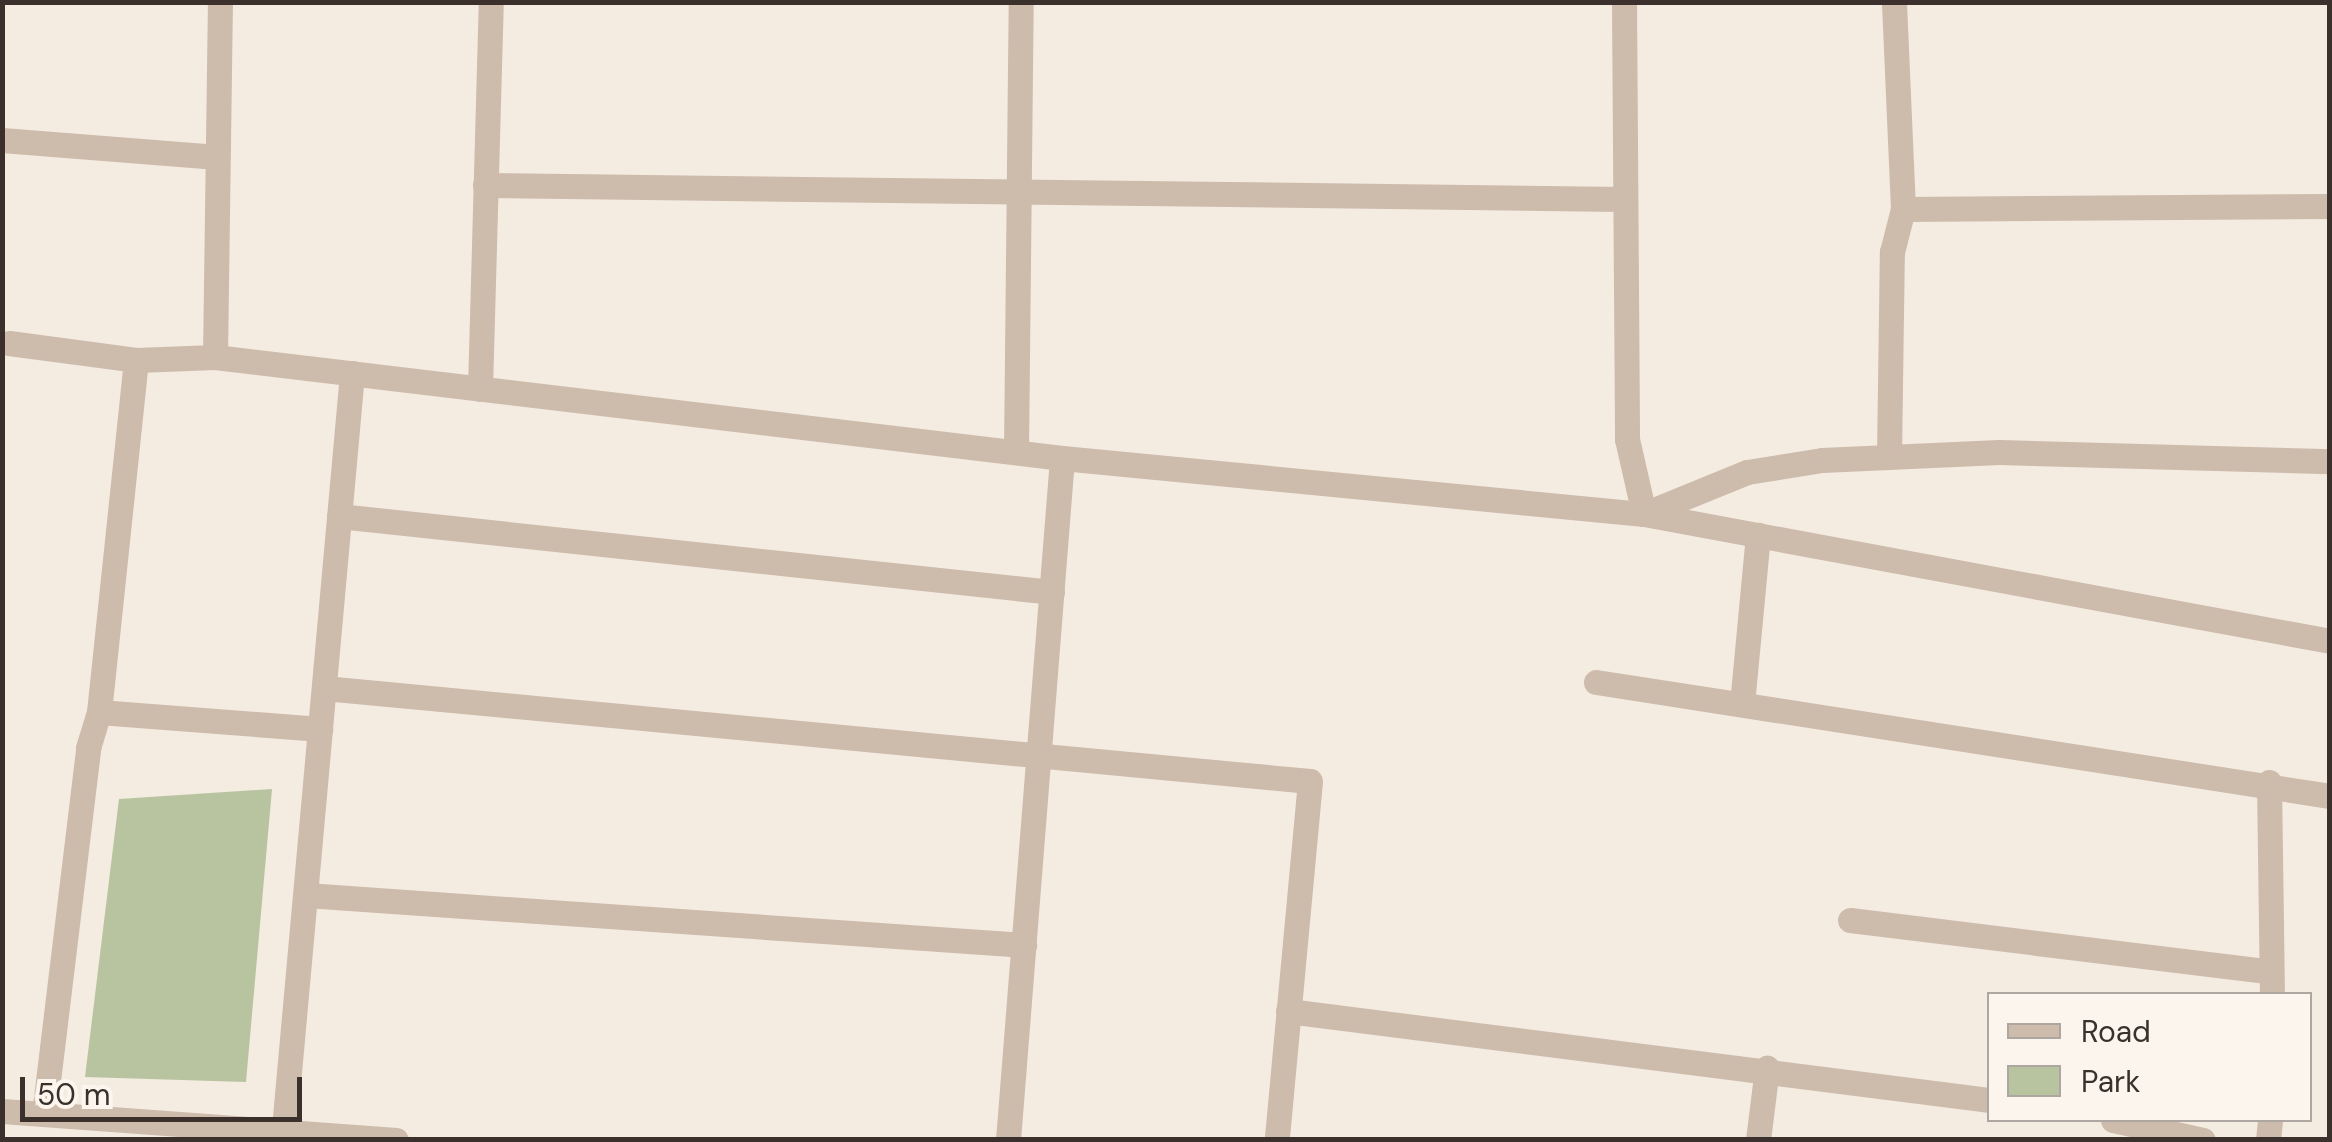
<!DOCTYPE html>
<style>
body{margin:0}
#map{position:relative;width:2332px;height:1142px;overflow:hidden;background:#f4ebe1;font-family:"DM Sans",sans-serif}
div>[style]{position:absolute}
.green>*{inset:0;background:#b8c4a0}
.minor>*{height:25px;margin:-12.5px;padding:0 12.5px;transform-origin:12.5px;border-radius:12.5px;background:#cdbbac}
span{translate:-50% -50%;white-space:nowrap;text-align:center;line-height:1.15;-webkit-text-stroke:8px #fbf5ee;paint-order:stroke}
.frame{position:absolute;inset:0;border:5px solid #3b302b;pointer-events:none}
.legend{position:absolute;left:1987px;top:992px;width:325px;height:130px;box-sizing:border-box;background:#fbf5ee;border:2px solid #aea6a0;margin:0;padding:12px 18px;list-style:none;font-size:30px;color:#3b302b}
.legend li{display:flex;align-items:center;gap:20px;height:50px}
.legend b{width:50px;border:2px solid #aea6a0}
.scale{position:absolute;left:20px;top:1077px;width:282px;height:45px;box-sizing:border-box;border:5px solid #3b302b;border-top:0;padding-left:12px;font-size:30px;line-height:35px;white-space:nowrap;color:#3b302b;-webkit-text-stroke:8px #fbf5ee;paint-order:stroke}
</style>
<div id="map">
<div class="green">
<div style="clip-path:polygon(272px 789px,246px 1082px,85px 1077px,119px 799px)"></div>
</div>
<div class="minor">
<div style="left:1624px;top:2px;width:437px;rotate:89.6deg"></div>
<div style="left:1627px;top:439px;width:77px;rotate:77.2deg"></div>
<div style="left:1644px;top:514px;width:111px;rotate:-22.2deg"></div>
<div style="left:1747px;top:472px;width:76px;rotate:-9.1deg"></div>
<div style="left:1822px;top:460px;width:177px;rotate:-2.6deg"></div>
<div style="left:1999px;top:452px;width:331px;rotate:1.6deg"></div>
<div style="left:2px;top:140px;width:216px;rotate:4.5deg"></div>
<div style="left:485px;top:185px;width:1139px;rotate:0.7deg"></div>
<div style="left:1903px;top:209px;width:427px;rotate:-0.4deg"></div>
<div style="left:9px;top:343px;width:128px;rotate:7.6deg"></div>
<div style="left:136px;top:360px;width:79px;rotate:-2.2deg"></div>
<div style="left:215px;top:357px;width:853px;rotate:6.8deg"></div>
<div style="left:1062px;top:458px;width:585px;rotate:5.5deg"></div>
<div style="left:1644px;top:514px;width:698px;rotate:10.49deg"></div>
<div style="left:215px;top:357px;width:355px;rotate:-89.2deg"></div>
<div style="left:480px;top:389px;width:387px;rotate:-88.4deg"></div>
<div style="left:1016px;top:452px;width:450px;rotate:-89.4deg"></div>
<div style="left:1889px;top:457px;width:205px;rotate:-89.2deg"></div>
<div style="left:1892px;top:252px;width:44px;rotate:-75.7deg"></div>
<div style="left:1903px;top:209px;width:207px;rotate:-92.5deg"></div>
<div style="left:339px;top:516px;width:717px;rotate:6.08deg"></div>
<div style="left:1596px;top:682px;width:743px;rotate:8.83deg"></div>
<div style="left:324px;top:688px;width:990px;rotate:5.39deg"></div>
<div style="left:1310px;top:781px;width:361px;rotate:95.3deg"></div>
<div style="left:1742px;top:704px;width:170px;rotate:-84.6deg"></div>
<div style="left:99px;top:712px;width:222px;rotate:4.4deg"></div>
<div style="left:2269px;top:782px;width:212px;rotate:89.2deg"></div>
<div style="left:306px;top:895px;width:720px;rotate:3.98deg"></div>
<div style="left:1850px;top:920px;width:424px;rotate:7deg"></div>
<div style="left:1288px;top:1011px;width:708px;rotate:7.23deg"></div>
<div style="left:2px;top:1111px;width:395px;rotate:4.2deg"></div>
<div style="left:44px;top:1114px;width:369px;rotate:-83.1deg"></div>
<div style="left:88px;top:748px;width:38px;rotate:-73deg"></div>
<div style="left:99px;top:712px;width:354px;rotate:-84deg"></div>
<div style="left:2113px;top:1120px;width:92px;rotate:12.5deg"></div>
<div style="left:284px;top:1128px;width:758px;rotate:-84.85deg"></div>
<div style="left:1008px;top:1140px;width:684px;rotate:-85.47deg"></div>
<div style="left:1758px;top:1140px;width:73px;rotate:-82.9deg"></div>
<div style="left:2268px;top:1140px;width:20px;rotate:-84deg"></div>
</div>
<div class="frame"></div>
<ul class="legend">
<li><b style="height:12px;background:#cdbbac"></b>Road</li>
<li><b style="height:28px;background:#b8c4a0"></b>Park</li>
</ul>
<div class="scale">50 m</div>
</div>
